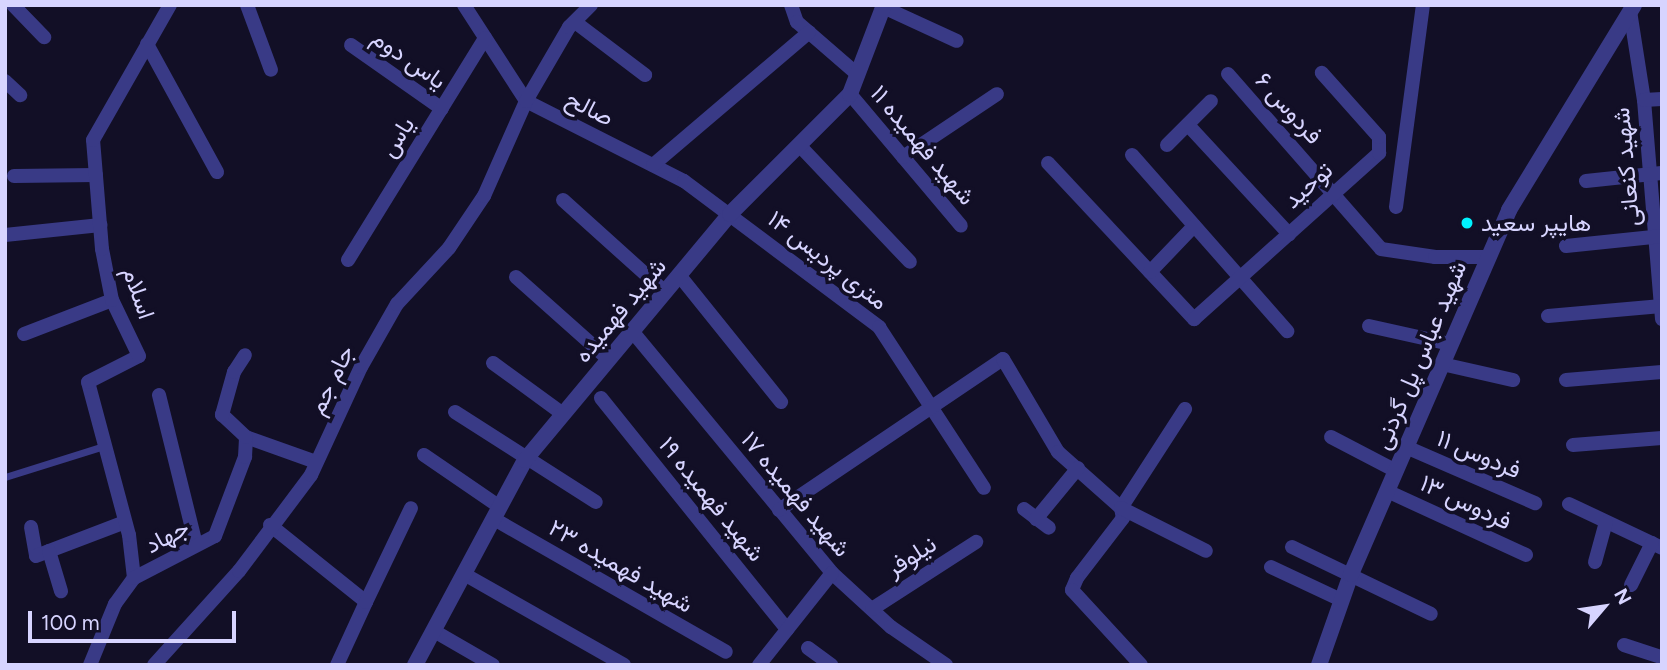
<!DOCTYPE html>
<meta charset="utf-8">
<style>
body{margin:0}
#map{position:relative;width:1667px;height:670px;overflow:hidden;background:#120f26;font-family:Figtree,Vazirmatn,sans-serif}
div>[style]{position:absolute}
.service>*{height:7px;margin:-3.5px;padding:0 3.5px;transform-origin:3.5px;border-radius:3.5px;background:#393a86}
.minor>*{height:14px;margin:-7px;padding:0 7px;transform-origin:7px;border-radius:7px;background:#393a86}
.tertiary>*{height:16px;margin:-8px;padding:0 8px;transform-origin:8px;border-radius:8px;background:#393a86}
.dots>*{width:19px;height:19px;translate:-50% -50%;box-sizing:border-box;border:4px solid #120f26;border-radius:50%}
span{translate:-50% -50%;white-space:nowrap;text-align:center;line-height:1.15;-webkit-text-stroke:7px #120f26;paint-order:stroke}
.street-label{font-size:24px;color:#d7d4ff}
.poi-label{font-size:24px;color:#d7d4ff}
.left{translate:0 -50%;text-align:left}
.frame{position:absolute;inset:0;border:7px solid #d7d4ff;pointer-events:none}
.north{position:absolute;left:1569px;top:572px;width:70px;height:70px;-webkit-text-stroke:5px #120f26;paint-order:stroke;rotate:61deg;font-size:19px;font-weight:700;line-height:28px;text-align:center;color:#d7d4ff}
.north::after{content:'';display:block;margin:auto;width:24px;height:32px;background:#d7d4ff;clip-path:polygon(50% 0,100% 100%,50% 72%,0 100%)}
.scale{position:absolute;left:28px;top:611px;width:208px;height:32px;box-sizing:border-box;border:4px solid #d7d4ff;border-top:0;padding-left:9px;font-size:21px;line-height:24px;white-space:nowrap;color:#d7d4ff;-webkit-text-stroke:5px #120f26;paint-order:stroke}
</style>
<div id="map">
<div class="service">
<div style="left:5px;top:477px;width:104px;rotate:-17.4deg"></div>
</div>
<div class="minor">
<div style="left:13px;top:5px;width:45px;rotate:45.9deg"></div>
<div style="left:247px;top:5px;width:69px;rotate:69.7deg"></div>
<div style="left:464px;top:5px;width:114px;rotate:57.1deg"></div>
<div style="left:526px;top:101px;width:177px;rotate:26.9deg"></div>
<div style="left:684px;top:181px;width:244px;rotate:36.8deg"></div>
<div style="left:879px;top:327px;width:192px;rotate:56.9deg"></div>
<div style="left:791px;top:5px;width:18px;rotate:71deg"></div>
<div style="left:797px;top:22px;width:79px;rotate:40.9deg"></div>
<div style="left:883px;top:7px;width:81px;rotate:24.7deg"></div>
<div style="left:1630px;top:11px;width:90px;rotate:81.1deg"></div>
<div style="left:1644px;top:100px;width:220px;rotate:85.3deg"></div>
<div style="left:575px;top:22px;width:88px;rotate:37.1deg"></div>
<div style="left:147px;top:44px;width:146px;rotate:61.3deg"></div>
<div style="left:351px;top:45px;width:111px;rotate:35.1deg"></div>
<div style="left:1228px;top:74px;width:232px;rotate:48.8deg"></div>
<div style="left:1381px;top:249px;width:55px;rotate:8.4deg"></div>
<div style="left:1435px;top:257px;width:53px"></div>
<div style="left:5px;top:81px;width:21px;rotate:43deg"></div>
<div style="left:850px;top:94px;width:172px;rotate:49.9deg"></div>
<div style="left:1644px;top:100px;width:18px;rotate:-3deg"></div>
<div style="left:1188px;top:125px;width:149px;rotate:47.2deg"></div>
<div style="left:799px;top:145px;width:161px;rotate:46.5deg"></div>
<div style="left:1167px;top:145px;width:62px;rotate:-45deg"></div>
<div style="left:1132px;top:155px;width:235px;rotate:48.6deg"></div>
<div style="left:903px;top:157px;width:113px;rotate:-33.8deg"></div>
<div style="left:1048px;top:163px;width:214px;rotate:46.9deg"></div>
<div style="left:1194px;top:319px;width:249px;rotate:-41.9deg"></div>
<div style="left:1379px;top:153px;width:16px;rotate:-90deg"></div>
<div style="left:1379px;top:137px;width:86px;rotate:-131.7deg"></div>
<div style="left:653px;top:165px;width:205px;rotate:-40.4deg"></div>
<div style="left:14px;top:176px;width:82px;rotate:-0.7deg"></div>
<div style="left:1586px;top:181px;width:76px;rotate:-6deg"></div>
<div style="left:563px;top:200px;width:137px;rotate:42deg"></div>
<div style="left:1396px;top:207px;width:204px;rotate:-82.4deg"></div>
<div style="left:5px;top:235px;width:96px;rotate:-6deg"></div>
<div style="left:1566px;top:246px;width:97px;rotate:-5.9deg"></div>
<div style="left:348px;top:260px;width:261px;rotate:-58.3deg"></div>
<div style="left:1150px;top:272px;width:64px;rotate:-46.3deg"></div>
<div style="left:679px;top:275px;width:163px;rotate:51.2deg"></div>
<div style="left:516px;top:277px;width:123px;rotate:41.7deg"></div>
<div style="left:1548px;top:316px;width:114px;rotate:-5deg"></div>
<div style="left:1369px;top:326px;width:83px;rotate:12.5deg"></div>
<div style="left:632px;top:331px;width:314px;rotate:50.4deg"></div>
<div style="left:832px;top:573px;width:80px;rotate:42.5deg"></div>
<div style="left:891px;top:627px;width:67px;rotate:34.6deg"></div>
<div style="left:24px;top:334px;width:94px;rotate:-21.1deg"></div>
<div style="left:493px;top:363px;width:87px;rotate:36.1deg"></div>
<div style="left:1442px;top:364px;width:73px;rotate:12.7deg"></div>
<div style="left:1566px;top:380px;width:96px;rotate:-4.8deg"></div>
<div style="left:159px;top:395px;width:154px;rotate:76.1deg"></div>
<div style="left:601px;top:398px;width:297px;rotate:51.2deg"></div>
<div style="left:455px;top:412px;width:167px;rotate:32.6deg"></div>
<div style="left:246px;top:437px;width:74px;rotate:19.7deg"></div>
<div style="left:1331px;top:437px;width:73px;rotate:27.6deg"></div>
<div style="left:1573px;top:445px;width:89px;rotate:-4.5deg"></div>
<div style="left:1406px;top:447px;width:141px;rotate:23.5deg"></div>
<div style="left:424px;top:455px;width:92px;rotate:34.4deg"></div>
<div style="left:1387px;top:491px;width:153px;rotate:24.7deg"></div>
<div style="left:1569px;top:504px;width:103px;rotate:25.3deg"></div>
<div style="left:1121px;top:508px;width:10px;rotate:79deg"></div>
<div style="left:1123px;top:518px;width:76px;rotate:127.5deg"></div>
<div style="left:1077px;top:578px;width:13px;rotate:113deg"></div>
<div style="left:1072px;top:590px;width:102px;rotate:47.4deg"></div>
<div style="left:1121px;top:508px;width:118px;rotate:-57.1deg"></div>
<div style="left:1024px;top:509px;width:31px;rotate:37deg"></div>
<div style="left:779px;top:510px;width:270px;rotate:-34deg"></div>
<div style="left:1003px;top:359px;width:108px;rotate:59.4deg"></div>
<div style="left:1058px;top:452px;width:84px;rotate:41.6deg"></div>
<div style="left:1121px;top:508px;width:95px;rotate:26.8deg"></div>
<div style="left:494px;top:519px;width:267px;rotate:29.8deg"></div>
<div style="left:1036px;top:519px;width:66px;rotate:-50.5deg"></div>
<div style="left:270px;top:525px;width:123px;rotate:38.7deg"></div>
<div style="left:366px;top:602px;width:69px;rotate:114.7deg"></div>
<div style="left:31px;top:527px;width:29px;rotate:80deg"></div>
<div style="left:36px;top:556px;width:95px;rotate:-20.9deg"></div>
<div style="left:1292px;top:547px;width:154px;rotate:25.7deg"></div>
<div style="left:49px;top:551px;width:42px;rotate:73.3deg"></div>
<div style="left:1595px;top:562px;width:41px;rotate:-74.6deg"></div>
<div style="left:1271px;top:567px;width:77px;rotate:25.2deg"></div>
<div style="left:464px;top:574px;width:184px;rotate:29.6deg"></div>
<div style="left:134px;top:578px;width:43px;rotate:-96.6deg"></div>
<div style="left:129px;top:535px;width:158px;rotate:-105deg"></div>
<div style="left:88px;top:382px;width:57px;rotate:-27deg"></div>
<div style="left:139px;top:356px;width:62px;rotate:-115.7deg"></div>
<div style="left:112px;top:300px;width:52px;rotate:-101.1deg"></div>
<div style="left:102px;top:249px;width:109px;rotate:-94.7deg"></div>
<div style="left:93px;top:140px;width:155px;rotate:-60.3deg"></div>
<div style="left:1631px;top:585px;width:47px;rotate:-63.4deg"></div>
<div style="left:366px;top:602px;width:104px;rotate:-64.4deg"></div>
<div style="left:872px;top:609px;width:124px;rotate:-32.8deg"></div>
<div style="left:434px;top:631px;width:68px;rotate:30deg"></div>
<div style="left:1624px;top:645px;width:40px;rotate:18deg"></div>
<div style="left:808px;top:648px;width:29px;rotate:36deg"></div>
<div style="left:90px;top:665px;width:66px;rotate:-67.7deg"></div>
<div style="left:115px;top:604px;width:32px;rotate:-54deg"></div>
<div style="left:134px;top:578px;width:91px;rotate:-27.4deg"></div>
<div style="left:215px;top:536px;width:85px;rotate:-69.2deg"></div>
<div style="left:245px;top:457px;width:20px;rotate:-87deg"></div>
<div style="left:246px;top:437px;width:33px;rotate:-137deg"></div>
<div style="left:222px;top:415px;width:45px;rotate:-74.4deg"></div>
<div style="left:234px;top:372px;width:20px;rotate:-57deg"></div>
<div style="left:154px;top:665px;width:127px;rotate:-47.9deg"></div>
<div style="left:239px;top:571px;width:120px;rotate:-53.1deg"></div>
<div style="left:311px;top:475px;width:119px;rotate:-65.2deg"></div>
<div style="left:361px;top:367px;width:73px;rotate:-60.3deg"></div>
<div style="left:397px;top:304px;width:76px;rotate:-47.1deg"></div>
<div style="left:449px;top:248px;width:63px;rotate:-56.1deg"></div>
<div style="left:484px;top:196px;width:104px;rotate:-66.1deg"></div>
<div style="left:526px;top:101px;width:86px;rotate:-59.8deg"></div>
<div style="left:569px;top:27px;width:31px;rotate:-45deg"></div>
<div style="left:759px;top:665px;width:117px;rotate:-51.6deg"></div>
</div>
<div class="tertiary">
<div style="left:415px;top:665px;width:233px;rotate:-61.8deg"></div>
<div style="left:525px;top:460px;width:320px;rotate:-50.2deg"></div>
<div style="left:730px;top:214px;width:170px;rotate:-45deg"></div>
<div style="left:850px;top:94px;width:95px;rotate:-69.1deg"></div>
<div style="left:1319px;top:665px;width:96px;rotate:-70.6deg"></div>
<div style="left:1351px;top:574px;width:397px;rotate:-66.5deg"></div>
<div style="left:1509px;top:210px;width:240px;rotate:-58.6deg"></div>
</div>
<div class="dots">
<div style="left:1467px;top:223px;background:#00f3ff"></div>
</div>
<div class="street-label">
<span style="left:409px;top:59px;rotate:35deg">یاس دوم</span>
<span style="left:590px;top:108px;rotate:27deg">صالح</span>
<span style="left:1289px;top:108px;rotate:48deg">فردوس ۶</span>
<span style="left:397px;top:137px;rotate:-58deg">یاس</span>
<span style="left:923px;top:145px;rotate:50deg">شهید فهمیده ۱۱</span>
<span style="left:1626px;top:167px;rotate:-95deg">شهید کنعانی</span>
<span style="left:1308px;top:185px;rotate:-42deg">توحید</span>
<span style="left:828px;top:260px;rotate:38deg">۱۴ متری پردیس</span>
<span style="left:139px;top:293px;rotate:71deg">اسلام</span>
<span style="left:620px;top:310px;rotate:-50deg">شهید فهمیده</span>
<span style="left:1420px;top:355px;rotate:-67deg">شهید عباس پل گردنی</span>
<span style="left:331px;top:380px;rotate:-64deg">جام جم</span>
<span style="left:1479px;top:454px;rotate:23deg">فردوس ۱۱</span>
<span style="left:796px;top:494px;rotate:50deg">شهید فهمیده ۱۷</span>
<span style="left:712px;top:499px;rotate:51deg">شهید فهمیده ۱۹</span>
<span style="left:1466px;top:502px;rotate:25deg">فردوس ۱۳</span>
<span style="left:167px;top:536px;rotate:-28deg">جهاد</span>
<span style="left:911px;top:556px;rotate:-33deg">نیلوفر</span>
<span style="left:621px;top:566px;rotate:30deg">شهید فهمیده ۲۳</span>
</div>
<div class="poi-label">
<span class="left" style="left:1481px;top:223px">هایپر سعید</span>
</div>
<div class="frame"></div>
<div class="north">N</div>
<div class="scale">100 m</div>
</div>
